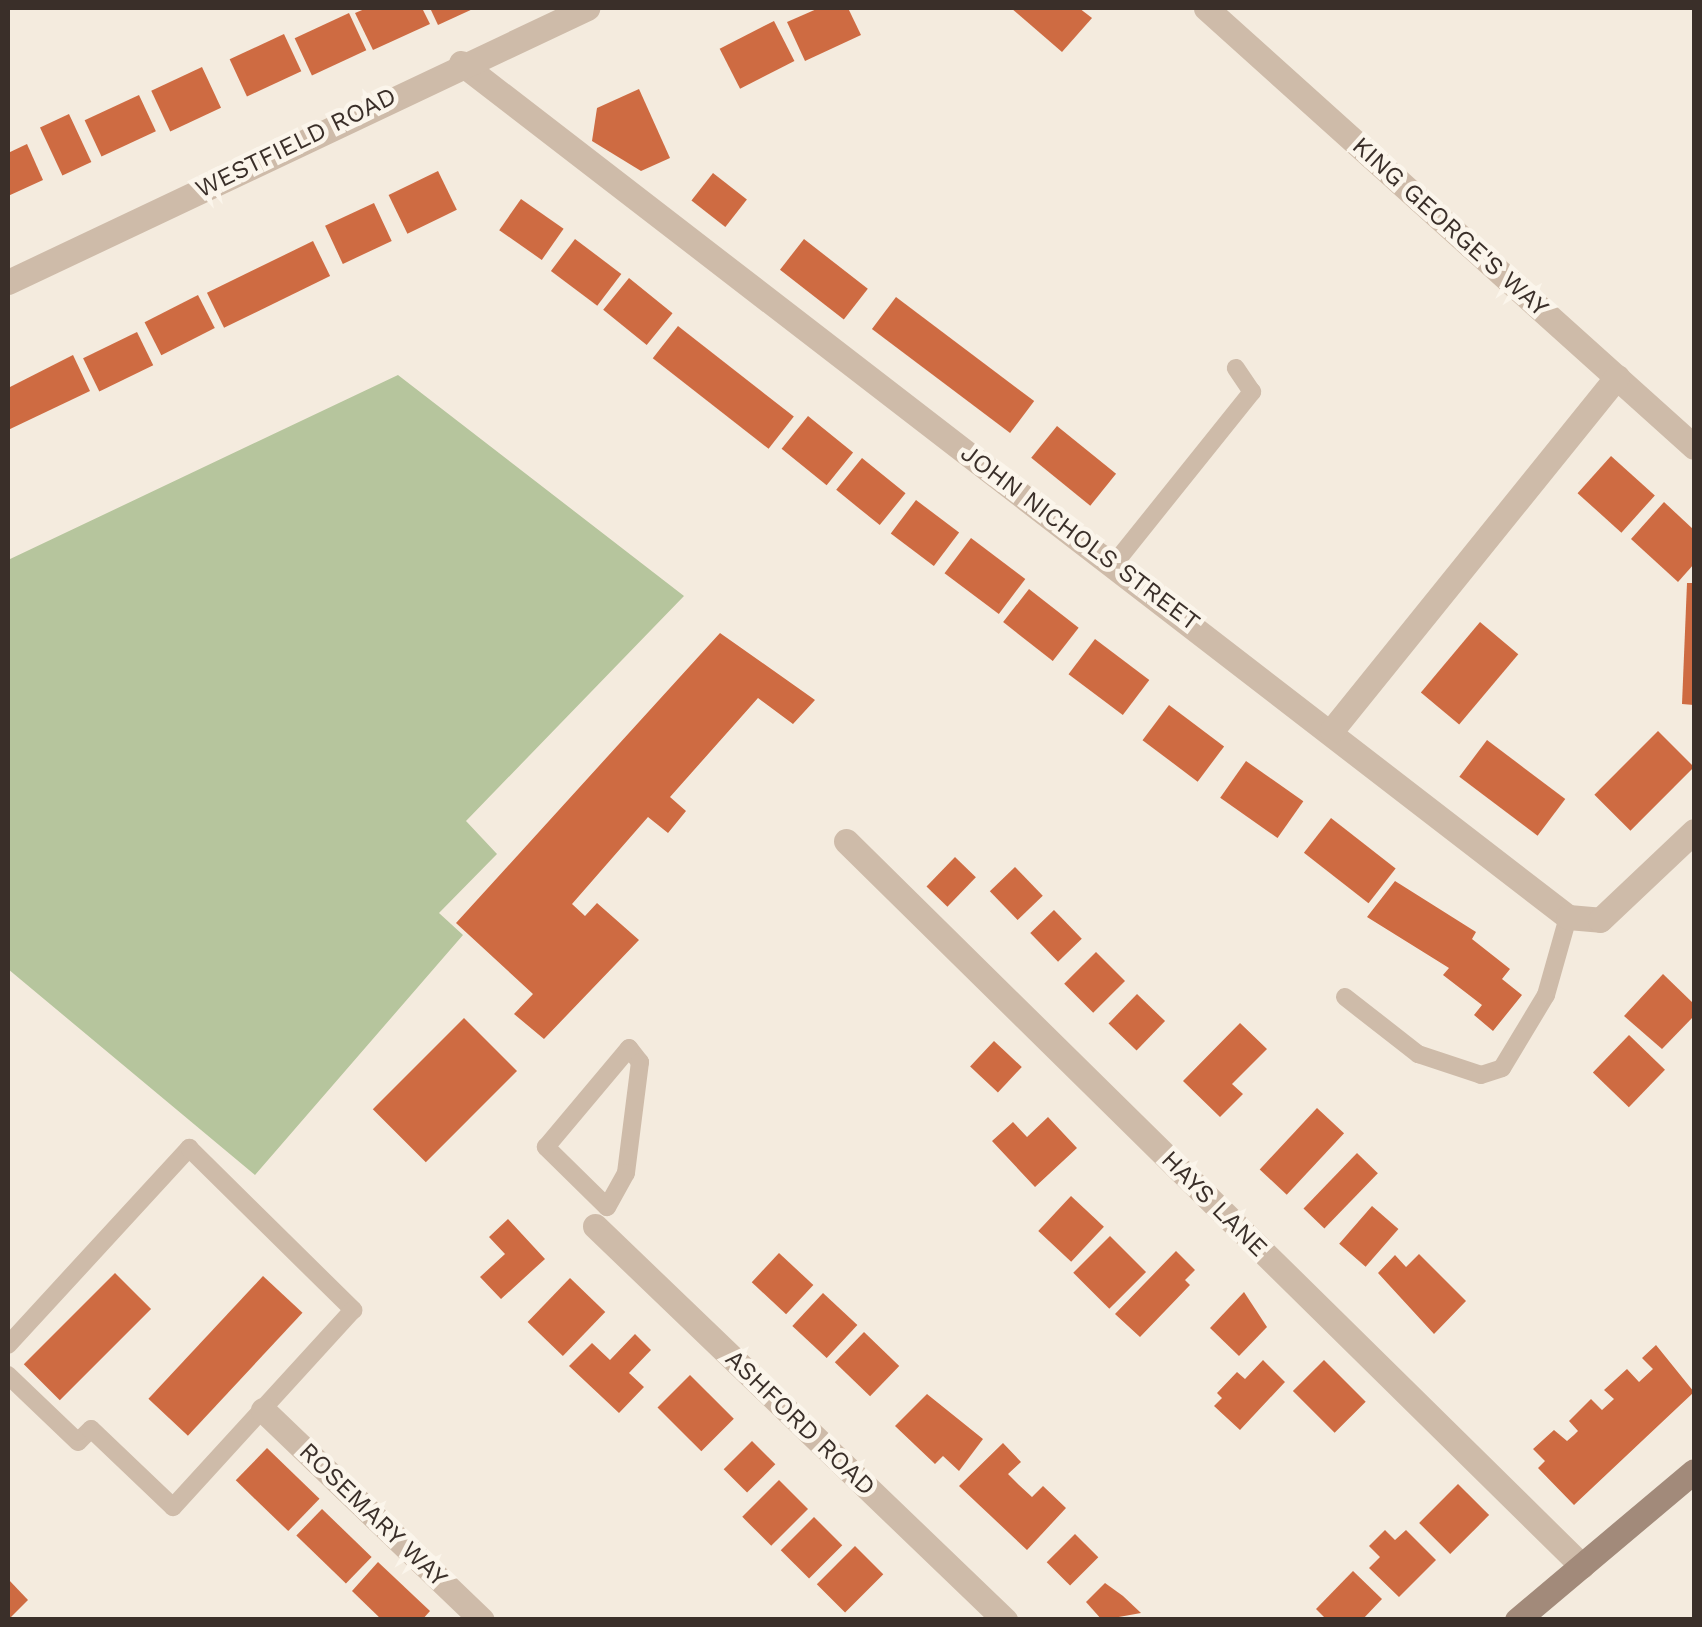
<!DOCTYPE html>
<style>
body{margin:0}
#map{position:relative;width:1702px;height:1627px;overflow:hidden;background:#f4ebde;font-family:"Work Sans",sans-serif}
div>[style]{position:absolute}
.green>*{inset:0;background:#b6c59d}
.building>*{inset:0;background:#ce6b42;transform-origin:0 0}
.service>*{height:18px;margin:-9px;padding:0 9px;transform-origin:9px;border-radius:9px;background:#cebba9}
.minor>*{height:25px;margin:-12.5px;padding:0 12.5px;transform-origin:12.5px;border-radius:12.5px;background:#cebba9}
.secondary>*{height:25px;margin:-12.5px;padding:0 12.5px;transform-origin:12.5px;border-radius:12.5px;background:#a28a7a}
span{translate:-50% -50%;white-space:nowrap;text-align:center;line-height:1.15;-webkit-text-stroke:9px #fbf5eb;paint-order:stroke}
.street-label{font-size:25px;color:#3a2f29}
.frame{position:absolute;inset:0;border:10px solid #3a2f29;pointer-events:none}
</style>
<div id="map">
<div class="green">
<div style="clip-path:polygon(398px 375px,684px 596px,466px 821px,497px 854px,439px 913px,463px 935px,255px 1175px,8px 969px,8px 560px)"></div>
</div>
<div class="building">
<div style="clip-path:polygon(367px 8px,422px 8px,430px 24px,373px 50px,355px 13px)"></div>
<div style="clip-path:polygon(430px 8px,475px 8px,438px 25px)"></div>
<div style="clip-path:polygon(819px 8px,848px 8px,861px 35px,805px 61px,787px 22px)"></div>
<div style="clip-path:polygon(1011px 8px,1079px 8px,1092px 18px,1062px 52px)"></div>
<div style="left:349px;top:13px;width:41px;height:60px;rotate:65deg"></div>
<div style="left:774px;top:21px;width:45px;height:61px;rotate:63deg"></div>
<div style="left:284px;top:34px;width:41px;height:60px;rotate:65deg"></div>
<div style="left:202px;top:67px;width:45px;height:56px;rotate:65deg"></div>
<div style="clip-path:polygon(639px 89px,670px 158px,641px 171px,592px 141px,597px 108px)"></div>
<div style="left:139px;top:95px;width:40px;height:60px;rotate:65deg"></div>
<div style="left:69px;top:114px;width:53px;height:32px;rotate:65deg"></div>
<div style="clip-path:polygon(27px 144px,43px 180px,8px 196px,8px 153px)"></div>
<div style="left:438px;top:171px;width:43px;height:55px;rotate:64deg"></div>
<div style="left:713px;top:173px;width:43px;height:35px;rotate:38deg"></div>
<div style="left:521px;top:199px;width:52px;height:38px;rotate:35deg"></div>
<div style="left:374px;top:203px;width:42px;height:54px;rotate:65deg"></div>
<div style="left:575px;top:239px;width:58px;height:40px;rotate:37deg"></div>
<div style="left:804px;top:239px;width:81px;height:39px;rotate:38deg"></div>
<div style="left:313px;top:241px;width:39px;height:118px;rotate:64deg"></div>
<div style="left:629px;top:278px;width:56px;height:41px;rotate:39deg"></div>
<div style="left:198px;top:295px;width:37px;height:60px;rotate:63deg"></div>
<div style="left:896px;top:297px;width:173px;height:40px;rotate:37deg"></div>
<div style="left:678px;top:326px;width:147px;height:41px;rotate:38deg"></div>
<div style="left:137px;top:332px;width:37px;height:60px;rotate:64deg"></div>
<div style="clip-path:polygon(73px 355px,90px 391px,8px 430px,8px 388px)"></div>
<div style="left:808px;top:416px;width:58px;height:42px;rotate:39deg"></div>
<div style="left:1057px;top:426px;width:76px;height:41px;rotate:39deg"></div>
<div style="left:1611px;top:456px;width:59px;height:50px;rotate:42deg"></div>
<div style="left:862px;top:458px;width:56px;height:41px;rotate:39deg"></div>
<div style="left:916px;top:500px;width:54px;height:42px;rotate:37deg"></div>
<div style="clip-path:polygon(1664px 502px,1694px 530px,1694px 564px,1678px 582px,1631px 539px)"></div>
<div style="left:971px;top:538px;width:68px;height:44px;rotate:37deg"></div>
<div style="clip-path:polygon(1687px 583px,1694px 583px,1694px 705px,1682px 704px)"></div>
<div style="left:1029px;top:589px;width:63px;height:42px;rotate:38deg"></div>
<div style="left:1480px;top:622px;width:50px;height:92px;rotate:40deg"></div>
<div style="clip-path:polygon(720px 633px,815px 700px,793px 724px,758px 698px,670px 797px,686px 811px,668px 833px,648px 817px,572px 904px,585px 916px,597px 903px,639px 940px,544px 1039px,514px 1014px,533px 994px,456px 923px)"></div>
<div style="left:1095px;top:639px;width:68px;height:44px;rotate:37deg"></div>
<div style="left:1169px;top:705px;width:69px;height:44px;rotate:37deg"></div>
<div style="left:1658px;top:731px;width:51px;height:90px;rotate:45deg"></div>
<div style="left:1487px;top:740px;width:98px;height:46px;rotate:37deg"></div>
<div style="left:1246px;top:761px;width:70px;height:45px;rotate:35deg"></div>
<div style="left:1331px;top:818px;width:82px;height:44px;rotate:38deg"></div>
<div style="left:955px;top:857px;width:29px;height:41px;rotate:44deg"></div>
<div style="left:1015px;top:867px;width:40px;height:35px;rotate:46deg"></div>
<div style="clip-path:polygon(1395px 881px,1476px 932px,1472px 939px,1510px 969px,1502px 979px,1522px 995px,1493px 1031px,1474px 1015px,1482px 1005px,1443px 975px,1449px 968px,1367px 917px)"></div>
<div style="left:1054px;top:910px;width:40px;height:33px;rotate:46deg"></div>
<div style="left:1096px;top:952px;width:41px;height:45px;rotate:45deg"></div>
<div style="clip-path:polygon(1663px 974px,1694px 1004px,1694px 1016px,1662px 1049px,1624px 1016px)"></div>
<div style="left:1137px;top:994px;width:39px;height:41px;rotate:44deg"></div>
<div style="left:464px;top:1018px;width:75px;height:129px;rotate:45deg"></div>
<div style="clip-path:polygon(1240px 1023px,1267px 1049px,1232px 1084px,1243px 1094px,1220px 1117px,1183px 1081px)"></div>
<div style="left:1629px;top:1035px;width:50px;height:52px;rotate:44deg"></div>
<div style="left:994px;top:1041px;width:38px;height:35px;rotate:43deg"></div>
<div style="left:1317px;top:1108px;width:37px;height:84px;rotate:43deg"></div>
<div style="clip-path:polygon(1048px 1117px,1077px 1148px,1035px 1187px,992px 1141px,1013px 1122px,1027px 1137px)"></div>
<div style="left:1357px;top:1153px;width:29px;height:77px;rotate:44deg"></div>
<div style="left:1071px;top:1196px;width:45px;height:48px;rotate:43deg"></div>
<div style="left:1372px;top:1206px;width:35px;height:50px;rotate:41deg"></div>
<div style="clip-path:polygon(508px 1219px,545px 1259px,501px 1299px,480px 1277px,505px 1254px,489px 1237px)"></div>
<div style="left:1110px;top:1236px;width:51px;height:52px;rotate:45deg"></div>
<div style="clip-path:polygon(1176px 1251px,1195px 1270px,1185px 1280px,1190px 1285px,1140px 1337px,1115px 1314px)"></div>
<div style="left:779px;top:1253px;width:47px;height:40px;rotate:43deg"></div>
<div style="clip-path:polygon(1419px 1254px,1466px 1301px,1434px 1334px,1378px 1273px,1395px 1255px,1406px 1267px)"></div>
<div style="left:115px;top:1273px;width:51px;height:129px;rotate:45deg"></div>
<div style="left:263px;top:1276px;width:54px;height:168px;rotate:43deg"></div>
<div style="left:570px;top:1278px;width:49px;height:61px;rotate:44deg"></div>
<div style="clip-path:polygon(1244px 1292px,1267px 1327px,1239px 1356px,1210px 1328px)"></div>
<div style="left:823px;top:1293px;width:47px;height:45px;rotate:43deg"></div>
<div style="left:864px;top:1332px;width:49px;height:42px;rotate:44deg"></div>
<div style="clip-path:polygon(635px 1334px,651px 1350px,629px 1373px,644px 1387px,619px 1413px,569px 1366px,592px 1343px,610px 1360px)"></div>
<div style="clip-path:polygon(1656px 1345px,1694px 1392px,1574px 1505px,1538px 1468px,1545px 1461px,1533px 1449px,1554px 1430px,1567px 1441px,1574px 1435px,1578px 1431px,1569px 1421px,1591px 1399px,1602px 1410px,1614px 1399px,1604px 1390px,1627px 1369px,1639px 1382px,1653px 1369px,1642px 1358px)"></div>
<div style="clip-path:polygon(1263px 1360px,1285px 1382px,1240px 1430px,1214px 1406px,1222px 1398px,1217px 1393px,1237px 1372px,1245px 1379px)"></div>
<div style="left:1324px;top:1360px;width:59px;height:44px;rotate:45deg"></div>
<div style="left:690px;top:1375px;width:62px;height:46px;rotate:45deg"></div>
<div style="clip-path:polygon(927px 1394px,983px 1439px,959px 1471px,943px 1456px,935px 1464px,895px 1426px)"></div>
<div style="left:752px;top:1441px;width:33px;height:40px;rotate:45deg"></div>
<div style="clip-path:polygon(1003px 1443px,1021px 1462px,1008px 1474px,1019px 1485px,1032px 1497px,1043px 1486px,1066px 1508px,1027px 1550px,959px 1486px)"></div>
<div style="left:267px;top:1448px;width:73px;height:45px;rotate:44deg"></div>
<div style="left:779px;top:1480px;width:41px;height:52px;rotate:45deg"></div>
<div style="left:1458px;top:1484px;width:44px;height:55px;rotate:45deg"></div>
<div style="left:322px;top:1509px;width:69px;height:37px;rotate:44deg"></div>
<div style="left:814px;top:1517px;width:40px;height:47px;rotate:45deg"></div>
<div style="clip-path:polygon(1385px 1530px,1395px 1540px,1406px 1530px,1436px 1560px,1399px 1597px,1369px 1568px,1380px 1557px,1369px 1546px)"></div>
<div style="left:1075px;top:1534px;width:33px;height:40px;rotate:45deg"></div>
<div style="left:855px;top:1546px;width:40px;height:54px;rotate:45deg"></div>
<div style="clip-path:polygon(378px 1562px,430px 1611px,422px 1620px,382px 1620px,352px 1591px)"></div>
<div style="clip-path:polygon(1353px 1571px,1382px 1599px,1362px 1620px,1327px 1620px,1316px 1609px)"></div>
<div style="clip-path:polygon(8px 1579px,28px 1600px,8px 1620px)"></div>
<div style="clip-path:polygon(1105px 1583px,1123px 1596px,1141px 1613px,1102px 1620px,1086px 1602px)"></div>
</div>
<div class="service">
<div style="left:1114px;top:564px;width:221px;rotate:-51.3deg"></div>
<div style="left:1252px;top:392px;width:29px;rotate:-124deg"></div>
<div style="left:1345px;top:997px;width:93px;rotate:38deg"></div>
<div style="left:1418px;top:1054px;width:66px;rotate:18.4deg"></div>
<div style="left:1481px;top:1075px;width:22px;rotate:-18deg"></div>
<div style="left:1502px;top:1068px;width:85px;rotate:-58.9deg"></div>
<div style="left:1546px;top:995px;width:81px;rotate:-74.2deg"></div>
<div style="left:629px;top:1048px;width:18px;rotate:52deg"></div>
<div style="left:640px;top:1062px;width:112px;rotate:97.2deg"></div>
<div style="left:626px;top:1173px;width:39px;rotate:119deg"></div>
<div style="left:607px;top:1207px;width:86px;rotate:-135.5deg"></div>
<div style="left:546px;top:1147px;width:129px;rotate:-50deg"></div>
<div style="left:8px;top:1345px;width:268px;rotate:-47.4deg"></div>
<div style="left:189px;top:1148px;width:231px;rotate:44.6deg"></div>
<div style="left:353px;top:1310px;width:267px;rotate:132.4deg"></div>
<div style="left:173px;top:1507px;width:113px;rotate:-136.4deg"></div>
<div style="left:91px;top:1429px;width:18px;rotate:135deg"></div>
<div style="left:78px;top:1442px;width:97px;rotate:-136.3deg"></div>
</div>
<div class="minor">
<div style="left:1206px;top:8px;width:656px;rotate:41.97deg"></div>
<div style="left:461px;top:63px;width:1398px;rotate:37.65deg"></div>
<div style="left:1568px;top:917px;width:32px;rotate:5deg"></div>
<div style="left:1600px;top:920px;width:129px;rotate:-43.4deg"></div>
<div style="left:8px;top:282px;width:641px;rotate:-25.32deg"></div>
<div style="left:1332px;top:730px;width:454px;rotate:-51.1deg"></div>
<div style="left:846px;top:841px;width:1033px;rotate:44.57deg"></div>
<div style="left:595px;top:1226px;width:569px;rotate:43.86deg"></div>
<div style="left:263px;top:1410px;width:303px;rotate:43.8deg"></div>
</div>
<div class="secondary">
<div style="left:1517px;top:1620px;width:231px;rotate:-40.1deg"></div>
</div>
<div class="street-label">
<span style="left:296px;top:143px;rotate:-26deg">WESTFIELD ROAD</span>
<span style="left:1450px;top:227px;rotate:42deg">KING GEORGE'S WAY</span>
<span style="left:1080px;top:538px;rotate:37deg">JOHN NICHOLS STREET</span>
<span style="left:1214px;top:1204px;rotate:45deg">HAYS LANE</span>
<span style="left:800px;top:1423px;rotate:44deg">ASHFORD ROAD</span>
<span style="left:373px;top:1515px;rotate:44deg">ROSEMARY WAY</span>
</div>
<div class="frame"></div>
</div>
